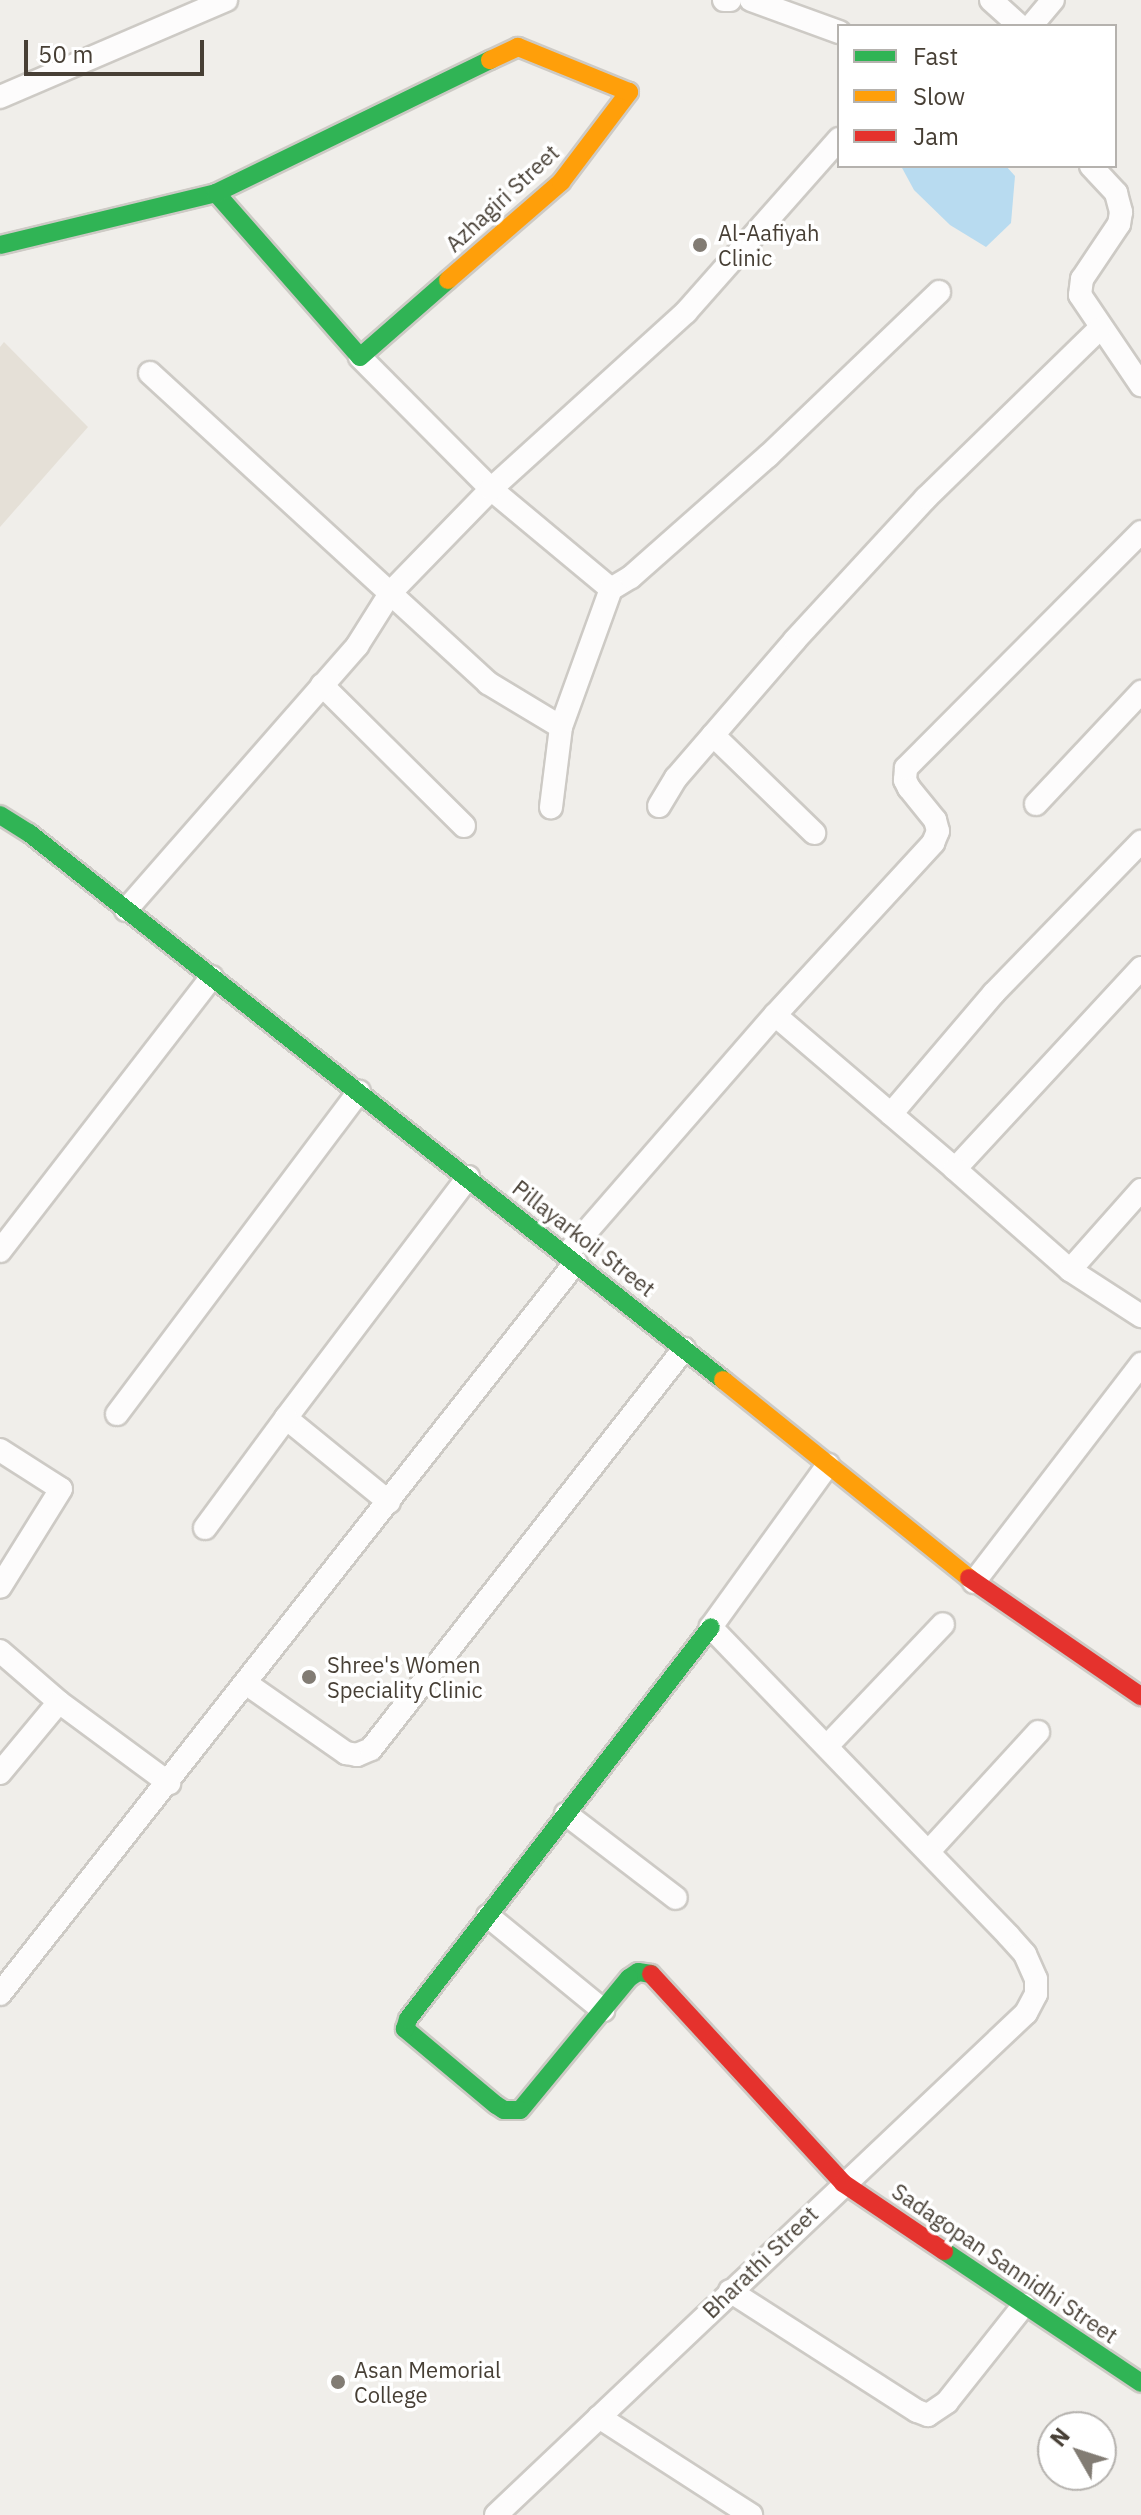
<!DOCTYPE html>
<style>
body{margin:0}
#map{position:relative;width:1141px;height:2515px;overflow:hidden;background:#f0eeea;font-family:"IBM Plex Sans",sans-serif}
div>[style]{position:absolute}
.residential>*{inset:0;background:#e5e0d7}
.water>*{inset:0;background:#b8dbf0}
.roads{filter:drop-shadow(2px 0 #cdcac5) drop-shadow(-2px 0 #cdcac5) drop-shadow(0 2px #cdcac5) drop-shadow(0 -2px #cdcac5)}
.street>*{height:22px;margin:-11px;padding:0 11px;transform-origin:11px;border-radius:11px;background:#fdfcfc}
.fast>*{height:18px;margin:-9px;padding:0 9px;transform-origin:9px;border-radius:9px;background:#30b455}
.slow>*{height:18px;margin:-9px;padding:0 9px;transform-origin:9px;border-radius:9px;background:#ff9f0a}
.jam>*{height:18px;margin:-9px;padding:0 9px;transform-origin:9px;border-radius:9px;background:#e5322d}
.dots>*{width:22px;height:22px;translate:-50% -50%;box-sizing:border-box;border:4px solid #fff;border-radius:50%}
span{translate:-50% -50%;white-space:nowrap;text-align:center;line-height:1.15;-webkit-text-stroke:7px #fff;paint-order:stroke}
.street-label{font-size:22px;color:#473f35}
.poi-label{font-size:22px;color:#473f35}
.left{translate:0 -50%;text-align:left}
.legend{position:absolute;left:837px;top:24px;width:280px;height:144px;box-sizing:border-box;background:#fff;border:2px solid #b5b2ae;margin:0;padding:10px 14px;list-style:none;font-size:24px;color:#473f35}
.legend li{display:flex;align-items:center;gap:16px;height:40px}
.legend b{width:40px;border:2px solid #b5b2ae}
.north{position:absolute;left:1037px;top:2411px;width:80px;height:80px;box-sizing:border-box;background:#fff;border:2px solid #b5b2ae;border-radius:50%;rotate:309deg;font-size:22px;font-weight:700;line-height:32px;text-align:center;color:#473f35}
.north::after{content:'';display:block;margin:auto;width:28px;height:36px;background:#827c74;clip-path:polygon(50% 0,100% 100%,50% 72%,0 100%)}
.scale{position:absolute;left:24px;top:40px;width:180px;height:36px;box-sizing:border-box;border:4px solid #473f35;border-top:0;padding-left:10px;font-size:24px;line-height:28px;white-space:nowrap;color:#473f35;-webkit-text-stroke:6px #fff;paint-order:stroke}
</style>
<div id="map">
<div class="residential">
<div style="clip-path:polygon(4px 342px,88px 427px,0 527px,0 347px)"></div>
</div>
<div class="water">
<div style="clip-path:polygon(901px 166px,1006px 166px,1015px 176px,1011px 223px,986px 247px,950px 225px,914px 190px)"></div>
</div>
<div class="roads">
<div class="street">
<div style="left:724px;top:0;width:6px"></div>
<div style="left:751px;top:0;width:94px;rotate:20deg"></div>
<div style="left:991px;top:0;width:39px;rotate:42deg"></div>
<div style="left:1031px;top:26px;width:34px;rotate:-50deg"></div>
<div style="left:0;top:97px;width:246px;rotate:-23.2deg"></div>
<div style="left:1091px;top:166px;width:37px;rotate:47deg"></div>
<div style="left:1116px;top:193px;width:20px;rotate:75deg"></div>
<div style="left:1121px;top:212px;width:12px;rotate:99deg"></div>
<div style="left:1119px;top:224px;width:66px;rotate:123.9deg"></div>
<div style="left:1082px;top:279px;width:16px;rotate:97deg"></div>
<div style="left:1080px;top:295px;width:109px;rotate:55.9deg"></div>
<div style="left:360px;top:357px;width:186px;rotate:45.2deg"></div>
<div style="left:491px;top:489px;width:156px;rotate:39.8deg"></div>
<div style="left:150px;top:373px;width:459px;rotate:42.5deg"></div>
<div style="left:488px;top:683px;width:85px;rotate:31.1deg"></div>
<div style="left:561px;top:727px;width:81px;rotate:97.1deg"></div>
<div style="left:322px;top:685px;width:200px;rotate:44.8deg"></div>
<div style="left:561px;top:727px;width:147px;rotate:-70.1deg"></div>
<div style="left:611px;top:589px;width:23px;rotate:-31deg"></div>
<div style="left:631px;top:577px;width:183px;rotate:-41.5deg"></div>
<div style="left:768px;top:456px;width:237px;rotate:-43.8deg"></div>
<div style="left:713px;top:735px;width:141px;rotate:44.1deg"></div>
<div style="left:1036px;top:804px;width:154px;rotate:-46.8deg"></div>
<div style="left:659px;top:806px;width:33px;rotate:-59deg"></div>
<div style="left:676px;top:778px;width:182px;rotate:-49.2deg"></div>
<div style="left:795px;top:640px;width:193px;rotate:-47.3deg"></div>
<div style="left:926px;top:498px;width:242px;rotate:-44.3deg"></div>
<div style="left:126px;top:910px;width:351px;rotate:-48.8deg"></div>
<div style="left:357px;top:646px;width:64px;rotate:-57.8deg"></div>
<div style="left:391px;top:592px;width:144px;rotate:-45.8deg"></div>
<div style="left:491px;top:489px;width:263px;rotate:-42.2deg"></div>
<div style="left:686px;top:312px;width:231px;rotate:-48.5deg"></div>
<div style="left:775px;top:1015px;width:237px;rotate:40.5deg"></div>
<div style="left:955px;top:1169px;width:274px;rotate:-47.2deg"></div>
<div style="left:891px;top:1114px;width:159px;rotate:-49.6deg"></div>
<div style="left:994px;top:993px;width:211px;rotate:-45.8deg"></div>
<div style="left:955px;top:1169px;width:153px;rotate:41.3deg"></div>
<div style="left:1070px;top:1270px;width:85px;rotate:32.9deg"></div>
<div style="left:0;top:1251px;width:346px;rotate:-52.3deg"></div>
<div style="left:567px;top:1254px;width:317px;rotate:-49deg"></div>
<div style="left:775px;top:1015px;width:234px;rotate:-47.4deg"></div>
<div style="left:933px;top:843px;width:13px;rotate:-67deg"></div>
<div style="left:938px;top:831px;width:11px;rotate:-105deg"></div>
<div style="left:935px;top:820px;width:41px;rotate:-129.1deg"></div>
<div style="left:909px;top:788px;width:9px;rotate:-117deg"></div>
<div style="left:905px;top:780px;width:12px;rotate:-85deg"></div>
<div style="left:906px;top:768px;width:333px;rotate:-45.1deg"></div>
<div style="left:1070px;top:1270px;width:107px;rotate:-48.4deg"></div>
<div style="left:117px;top:1414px;width:403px;rotate:-53.1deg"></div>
<div style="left:0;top:1450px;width:72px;rotate:32.6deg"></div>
<div style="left:61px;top:1489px;width:115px;rotate:121.9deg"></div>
<div style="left:389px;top:1502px;width:133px;rotate:-140.8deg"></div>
<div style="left:286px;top:1418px;width:302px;rotate:-52.9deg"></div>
<div style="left:205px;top:1528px;width:137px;rotate:-53.6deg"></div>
<div style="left:974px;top:1582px;width:275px;rotate:-52.5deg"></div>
<div style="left:0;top:1651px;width:78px;rotate:40.8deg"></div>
<div style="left:59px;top:1702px;width:137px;rotate:36.4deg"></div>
<div style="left:247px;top:1684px;width:121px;rotate:34.9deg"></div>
<div style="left:346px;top:1753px;width:11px;rotate:10deg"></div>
<div style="left:357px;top:1755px;width:15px;rotate:-23deg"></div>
<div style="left:371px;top:1749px;width:508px;rotate:-51.96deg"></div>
<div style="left:827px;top:1746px;width:168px;rotate:-46.4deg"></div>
<div style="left:0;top:1773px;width:92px;rotate:-50.3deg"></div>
<div style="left:566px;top:1814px;width:138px;rotate:37.4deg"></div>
<div style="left:930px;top:1850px;width:160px;rotate:-47.5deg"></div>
<div style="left:488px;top:1916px;width:149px;rotate:39.3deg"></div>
<div style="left:0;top:1994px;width:931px;rotate:-51.8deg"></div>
<div style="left:730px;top:2291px;width:222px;rotate:32.7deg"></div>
<div style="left:917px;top:2411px;width:12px;rotate:20deg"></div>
<div style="left:928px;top:2415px;width:23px;rotate:-34deg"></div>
<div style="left:947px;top:2402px;width:124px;rotate:-51.6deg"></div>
<div style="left:599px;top:2417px;width:181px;rotate:32.8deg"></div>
<div style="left:496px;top:2515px;width:730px;rotate:-43.45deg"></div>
<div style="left:1026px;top:2013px;width:21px;rotate:-62deg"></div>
<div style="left:1036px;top:1994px;width:15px;rotate:-90deg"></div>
<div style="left:1036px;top:1979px;width:27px;rotate:-114deg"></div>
<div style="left:1025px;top:1954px;width:25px;rotate:-132deg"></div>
<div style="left:1008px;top:1935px;width:428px;rotate:-134deg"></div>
<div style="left:711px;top:1627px;width:200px;rotate:-54.2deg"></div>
</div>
<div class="fast">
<div style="left:216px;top:193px;width:218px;rotate:48.7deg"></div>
<div style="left:360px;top:357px;width:117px;rotate:-41.2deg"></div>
<div style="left:0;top:245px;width:222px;rotate:-13.5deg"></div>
<div style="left:216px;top:193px;width:305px;rotate:-25.9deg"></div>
<div style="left:0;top:815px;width:34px;rotate:32deg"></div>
<div style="left:29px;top:833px;width:884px;rotate:38.24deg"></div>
<div style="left:651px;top:1974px;width:13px;rotate:-171deg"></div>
<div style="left:638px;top:1972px;width:11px;rotate:146deg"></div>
<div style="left:629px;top:1978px;width:171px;rotate:129.5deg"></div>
<div style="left:520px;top:2110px;width:16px;rotate:180deg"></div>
<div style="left:504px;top:2110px;width:9px;rotate:-148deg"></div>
<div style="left:496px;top:2105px;width:119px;rotate:-140.1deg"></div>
<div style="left:405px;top:2029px;width:10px;rotate:-73deg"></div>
<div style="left:408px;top:2019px;width:495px;rotate:-52.3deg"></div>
<div style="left:944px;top:2251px;width:237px;rotate:33.8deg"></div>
</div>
<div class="slow">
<div style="left:448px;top:280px;width:150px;rotate:-40.9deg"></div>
<div style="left:561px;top:182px;width:113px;rotate:-52.9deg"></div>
<div style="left:629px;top:92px;width:120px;rotate:-157.9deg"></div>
<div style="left:518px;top:47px;width:31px;rotate:155deg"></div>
<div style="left:723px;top:1380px;width:316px;rotate:38.8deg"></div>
</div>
<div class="jam">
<div style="left:969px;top:1578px;width:209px;rotate:34.5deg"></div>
<div style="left:651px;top:1974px;width:284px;rotate:47.4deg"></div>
<div style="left:843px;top:2183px;width:122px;rotate:34deg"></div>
</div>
</div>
<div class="dots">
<div style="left:700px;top:245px;background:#827c74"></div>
<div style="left:309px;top:1677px;background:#827c74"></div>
<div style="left:338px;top:2382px;background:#827c74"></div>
</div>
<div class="street-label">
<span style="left:502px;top:198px;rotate:-43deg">Azhagiri Street</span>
<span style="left:584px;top:1238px;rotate:38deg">Pillayarkoil Street</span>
<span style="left:760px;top:2262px;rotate:-44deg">Bharathi Street</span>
<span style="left:1005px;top:2263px;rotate:34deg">Sadagopan Sannidhi Street</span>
</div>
<div class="poi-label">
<span class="left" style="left:718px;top:245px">Al-Aafiyah<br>Clinic</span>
<span class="left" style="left:327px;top:1677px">Shree's Women<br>Speciality Clinic</span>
<span class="left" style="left:354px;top:2382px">Asan Memorial<br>College</span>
</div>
<ul class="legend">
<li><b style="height:10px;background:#30b455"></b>Fast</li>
<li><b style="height:10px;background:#ff9f0a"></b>Slow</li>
<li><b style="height:10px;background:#e5322d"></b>Jam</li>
</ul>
<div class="north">N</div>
<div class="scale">50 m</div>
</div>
